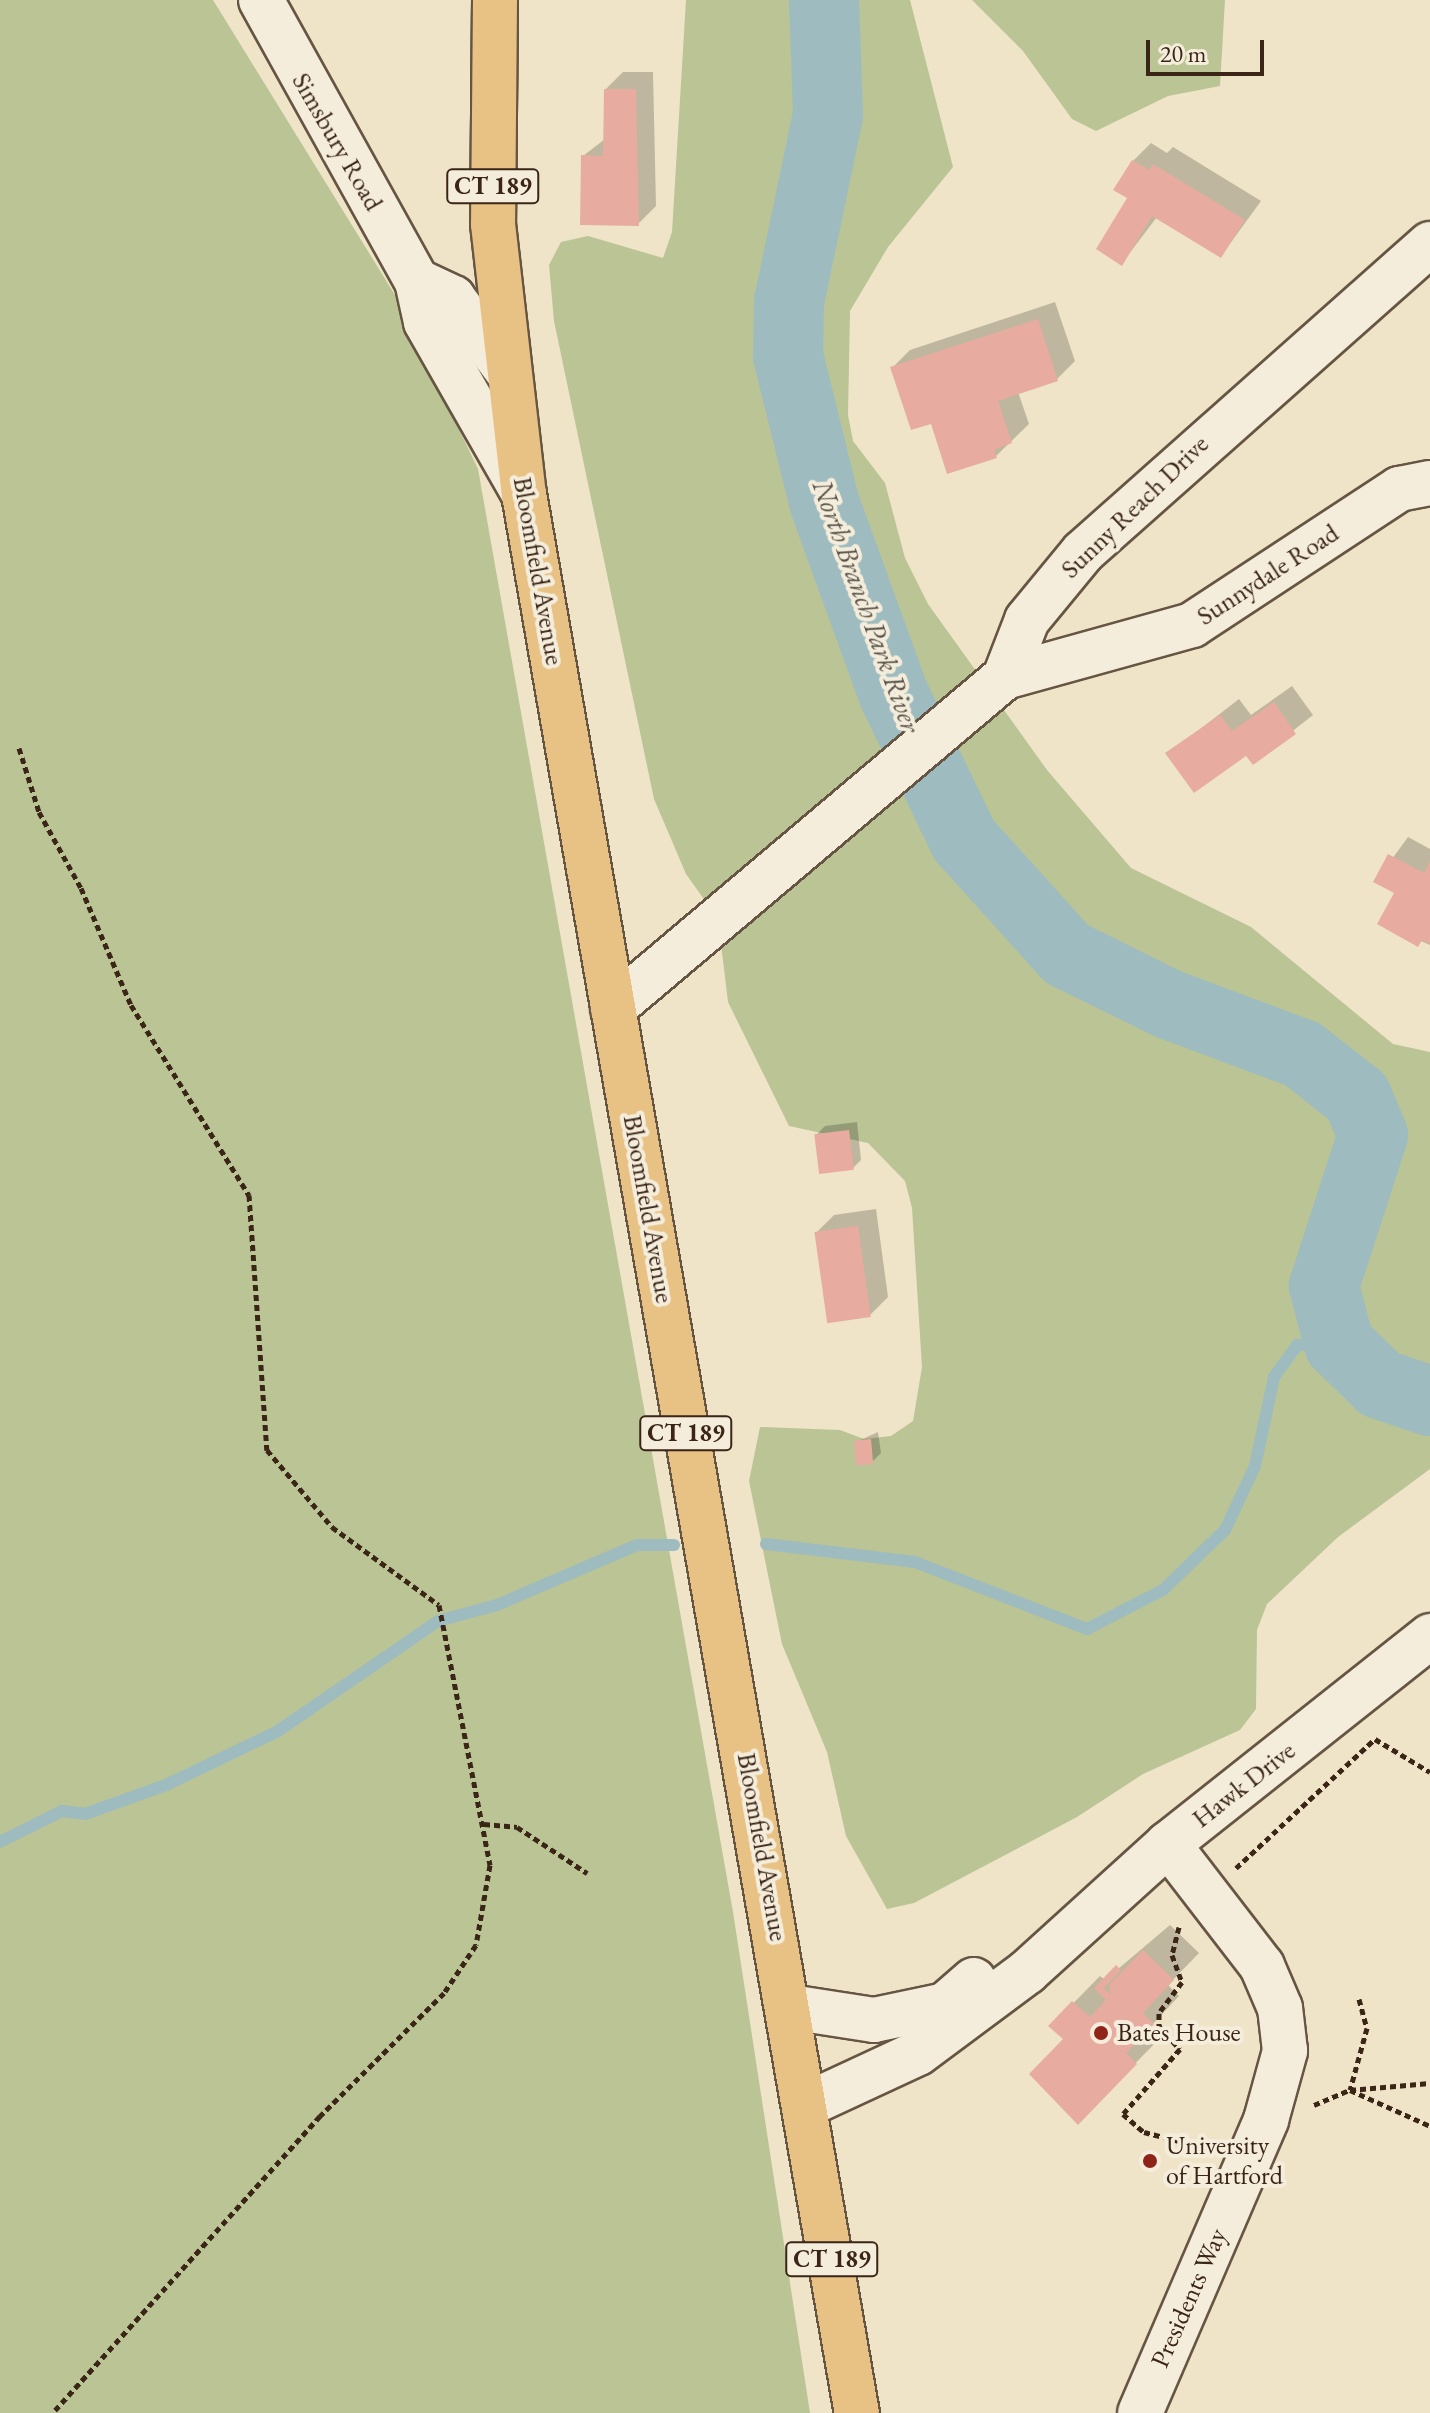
<!DOCTYPE html>
<style>
body{margin:0}
#map{position:relative;width:1430px;height:2413px;overflow:hidden;background:#efe4c7;font-family:"EB Garamond",serif}
div>[style]{position:absolute}
.green>*{inset:0;background:#bac495}
.shadow>*{inset:0;background:#0003}
.stream>*{height:12px;margin:-6px;padding:0 6px;transform-origin:6px;border-radius:6px;background:#9ebcbf}
.river>*{height:70px;margin:-35px;padding:0 35px;transform-origin:35px;border-radius:35px;background:#9ebcbf}
.building>*{inset:0;background:#e7ac9f;transform-origin:0 0}
.path>*{height:5px;margin-top:-2.5px;transform-origin:0;background:repeating-linear-gradient(90deg,#3a2517 0 6px,transparent 0 10px)}
.roads{filter:drop-shadow(2px 0 #675543) drop-shadow(-2px 0 #675543) drop-shadow(0 2px #675543) drop-shadow(0 -2px #675543)}
.minor>*{height:44px;margin:-22px;padding:0 22px;transform-origin:22px;border-radius:22px;background:#f5eddb}
.secondary>*{height:44px;margin:-22px;padding:0 22px;transform-origin:22px;border-radius:22px;background:#f5eddb}
.primary>*{height:44px;margin:-22px;padding:0 22px;transform-origin:22px;border-radius:22px;background:#e8c284}
.dots>*{width:22px;height:22px;translate:-50% -50%;box-sizing:border-box;border:4px solid #f5eddb;border-radius:50%}
span{translate:-50% -50%;white-space:nowrap;text-align:center;line-height:1.15;-webkit-text-stroke:8px #f5eddb;paint-order:stroke}
.shield-label span{padding:2px 6px;background:#f5eddb;border:2px solid;border-radius:6px;-webkit-text-stroke-width:0}
.shield-label{font-size:24px;color:#3a2517;font-weight:700}
.street-label{font-size:26px;color:#3a2517}
.poi-label{font-size:26px;color:#3a2517}
.left{translate:0 -50%;text-align:left}
.water-label{font-size:28px;color:#585249;font-style:italic}
.scale{position:absolute;left:1146px;top:40px;width:118px;height:36px;box-sizing:border-box;border:4px solid #3a2517;border-top:0;padding-left:10px;font-size:24px;line-height:28px;white-space:nowrap;color:#3a2517;-webkit-text-stroke:6px #f5eddb;paint-order:stroke}
</style>
<div id="map">
<div class="green">
<div style="clip-path:polygon(0 0,213px 0,395px 295px,478px 469px,733px 1912px,810px 2413px,0 2413px)"></div>
<div style="clip-path:polygon(686px 0,910px 0,953px 167px,888px 247px,850px 311px,848px 415px,853px 441px,885px 483px,905px 558px,928px 604px,1047px 770px,1131px 868px,1251px 927px,1393px 1044px,1430px 1052px,1430px 1469px,1338px 1537px,1267px 1604px,1257px 1630px,1256px 1709px,1240px 1730px,1143px 1774px,1077px 1817px,914px 1903px,887px 1909px,846px 1836px,827px 1752px,782px 1644px,749px 1481px,760px 1427px,840px 1430px,864px 1439px,891px 1436px,913px 1421px,922px 1367px,912px 1208px,905px 1181px,868px 1143px,789px 1126px,728px 1002px,718px 919px,686px 874px,654px 799px,554px 321px,549px 265px,561px 242px,588px 236px,663px 258px,672px 232px)"></div>
<div style="clip-path:polygon(972px 0,1225px 0,1220px 86px,1168px 96px,1096px 131px,1072px 119px,1023px 51px)"></div>
</div>
<div class="shadow">
<div style="clip-path:polygon(623px 72px,653px 72px,656px 206px,638px 224px,583px 156px,605px 139px,606px 89px)"></div>
<div style="clip-path:polygon(1151px 143px,1167px 153px,1173px 147px,1261px 201px,1221px 256px,1157px 217px,1122px 263px,1133px 161px)"></div>
<div style="clip-path:polygon(1055px 302px,1075px 361px,1057px 379px,1018px 392px,1029px 424px,996px 456px,932px 421px,892px 368px,910px 350px)"></div>
<div style="clip-path:polygon(1292px 686px,1313px 715px,1253px 762px,1247px 753px,1168px 754px,1239px 699px,1251px 715px)"></div>
<div style="clip-path:polygon(1408px 837px,1430px 849px,1430px 945px,1380px 923px,1397px 893px,1376px 881px)"></div>
<div style="clip-path:polygon(857px 1122px,861px 1160px,853px 1168px,817px 1134px,825px 1126px)"></div>
<div style="clip-path:polygon(876px 1209px,888px 1297px,870px 1315px,816px 1233px,834px 1215px)"></div>
<div style="clip-path:polygon(878px 1432px,881px 1453px,872px 1462px,856px 1442px)"></div>
<div style="clip-path:polygon(1170px 1925px,1199px 1953px,1168px 1985px,1179px 1996px,1151px 2026px,1162px 2036px,1078px 2122px,1066px 2039px,1051px 2026px,1100px 1976px,1105px 1980px)"></div>
</div>
<div class="stream">
<div style="left:766px;top:1544px;width:150px;rotate:6.9deg"></div>
<div style="left:915px;top:1562px;width:185px;rotate:21.3deg"></div>
<div style="left:1087px;top:1629px;width:85px;rotate:-27.2deg"></div>
<div style="left:1163px;top:1590px;width:86px;rotate:-44.1deg"></div>
<div style="left:1225px;top:1530px;width:71px;rotate:-64.9deg"></div>
<div style="left:1255px;top:1466px;width:91px;rotate:-77.9deg"></div>
<div style="left:1274px;top:1377px;width:39px;rotate:-54deg"></div>
<div style="left:1297px;top:1345px;width:42px;rotate:-1.4deg"></div>
<div style="left:0;top:1842px;width:69px;rotate:-26.6deg"></div>
<div style="left:62px;top:1811px;width:23px;rotate:7deg"></div>
<div style="left:85px;top:1814px;width:86px;rotate:-19.7deg"></div>
<div style="left:166px;top:1785px;width:124px;rotate:-25.7deg"></div>
<div style="left:278px;top:1731px;width:194px;rotate:-34.5deg"></div>
<div style="left:438px;top:1621px;width:61px;rotate:-15.2deg"></div>
<div style="left:497px;top:1605px;width:152px;rotate:-23.2deg"></div>
<div style="left:637px;top:1545px;width:37px"></div>
</div>
<div class="river">
<div style="left:824px;top:0;width:115px;rotate:88deg"></div>
<div style="left:828px;top:115px;width:190px;rotate:101.8deg"></div>
<div style="left:789px;top:301px;width:55px;rotate:91deg"></div>
<div style="left:788px;top:356px;width:150px;rotate:76.1deg"></div>
<div style="left:824px;top:502px;width:205px;rotate:70.1deg"></div>
<div style="left:894px;top:695px;width:161px;rotate:64.2deg"></div>
<div style="left:964px;top:840px;width:154px;rotate:47.9deg"></div>
<div style="left:1067px;top:954px;width:113px;rotate:26.3deg"></div>
<div style="left:1168px;top:1004px;width:143px;rotate:20.5deg"></div>
<div style="left:1302px;top:1054px;width:70px;rotate:38deg"></div>
<div style="left:1357px;top:1097px;width:41px;rotate:67.2deg"></div>
<div style="left:1373px;top:1135px;width:159px;rotate:108deg"></div>
<div style="left:1324px;top:1286px;width:60px;rotate:75.5deg"></div>
<div style="left:1339px;top:1344px;width:57px;rotate:44.3deg"></div>
<div style="left:1380px;top:1384px;width:53px;rotate:18.8deg"></div>
</div>
<div class="building">
<div style="clip-path:polygon(604px 89px,636px 89px,639px 226px,580px 225px,581px 155px,603px 156px)"></div>
<div style="clip-path:polygon(1132px 160px,1149px 170px,1153px 164px,1245px 220px,1221px 258px,1152px 216px,1122px 266px,1096px 249px,1127px 198px,1113px 190px)"></div>
<div style="clip-path:polygon(1038px 319px,1058px 381px,998px 401px,1012px 443px,994px 450px,997px 458px,947px 474px,931px 424px,911px 430px,890px 367px)"></div>
<div style="clip-path:polygon(1274px 702px,1296px 734px,1253px 765px,1246px 756px,1194px 793px,1165px 753px,1220px 715px,1232px 731px)"></div>
<div style="clip-path:polygon(1388px 854px,1424px 873px,1430px 861px,1430px 944px,1422px 940px,1418px 947px,1377px 924px,1394px 893px,1373px 882px)"></div>
<div style="left:849px;top:1130px;width:40px;height:35px;rotate:83deg"></div>
<div style="left:858px;top:1226px;width:92px;height:44px;rotate:82deg"></div>
<div style="left:871px;top:1439px;width:25px;height:17px;rotate:85deg"></div>
<div style="clip-path:polygon(1143px 1950px,1174px 1980px,1143px 2013px,1154px 2024px,1126px 2053px,1137px 2064px,1078px 2125px,1029px 2074px,1063px 2039px,1048px 2026px,1072px 2001px,1090px 2017px,1106px 2000px,1094px 1988px,1116px 1965px,1121px 1970px,1104px 1988px,1111px 1995px,1109px 1985px)"></div>
</div>
<div class="path">
<div style="left:19px;top:748px;width:67px;rotate:72.6deg"></div>
<div style="left:39px;top:812px;width:87px;rotate:61.1deg"></div>
<div style="left:81px;top:888px;width:127px;rotate:66.9deg"></div>
<div style="left:131px;top:1005px;width:224px;rotate:58.2deg"></div>
<div style="left:249px;top:1195px;width:256px;rotate:86deg"></div>
<div style="left:267px;top:1450px;width:101px;rotate:49.8deg"></div>
<div style="left:332px;top:1527px;width:132px;rotate:36.1deg"></div>
<div style="left:439px;top:1605px;width:265px;rotate:78.9deg"></div>
<div style="left:490px;top:1865px;width:81px;rotate:99.9deg"></div>
<div style="left:476px;top:1945px;width:58px;rotate:123.7deg"></div>
<div style="left:444px;top:1993px;width:175px;rotate:135.2deg"></div>
<div style="left:320px;top:2116px;width:399px;rotate:132deg"></div>
<div style="left:484px;top:1824px;width:33px;rotate:5deg"></div>
<div style="left:517px;top:1827px;width:84px;rotate:33.3deg"></div>
<div style="left:1236px;top:1868px;width:190px;rotate:-42.9deg"></div>
<div style="left:1375px;top:1739px;width:64px;rotate:31deg"></div>
<div style="left:1179px;top:1927px;width:29px;rotate:104deg"></div>
<div style="left:1172px;top:1955px;width:29px;rotate:70deg"></div>
<div style="left:1182px;top:1982px;width:39px;rotate:127deg"></div>
<div style="left:1159px;top:2013px;width:13px;rotate:90deg"></div>
<div style="left:1159px;top:2026px;width:31px;rotate:48deg"></div>
<div style="left:1180px;top:2049px;width:86px;rotate:131.2deg"></div>
<div style="left:1123px;top:2114px;width:28px;rotate:41deg"></div>
<div style="left:1144px;top:2132px;width:68px;rotate:14.4deg"></div>
<div style="left:1359px;top:1999px;width:30px;rotate:75deg"></div>
<div style="left:1367px;top:2028px;width:64px;rotate:105.3deg"></div>
<div style="left:1350px;top:2090px;width:80px;rotate:-5deg"></div>
<div style="left:1314px;top:2105px;width:39px;rotate:-23deg"></div>
<div style="left:1350px;top:2090px;width:88px;rotate:24.2deg"></div>
</div>
<div class="roads">
<div class="minor">
<div style="left:1005px;top:677px;width:194px;rotate:-15.5deg"></div>
<div style="left:1192px;top:625px;width:248px;rotate:-33.3deg"></div>
<div style="left:1399px;top:489px;width:32px;rotate:-11deg"></div>
<div style="left:613px;top:1008px;width:513px;rotate:-40.18deg"></div>
<div style="left:1005px;top:677px;width:61px;rotate:-68.9deg"></div>
<div style="left:1027px;top:620px;width:88px;rotate:-50.5deg"></div>
<div style="left:1083px;top:552px;width:464px;rotate:-41.6deg"></div>
<div style="left:790px;top:2007px;width:85px;rotate:8.8deg"></div>
<div style="left:874px;top:2020px;width:73px;rotate:-11.9deg"></div>
<div style="left:945px;top:2005px;width:38px;rotate:-41deg"></div>
<div style="left:806px;top:2105px;width:123px;rotate:-24.9deg"></div>
<div style="left:918px;top:2053px;width:136px;rotate:-36.6deg"></div>
<div style="left:1027px;top:1972px;width:190px;rotate:-42.2deg"></div>
<div style="left:1168px;top:1844px;width:335px;rotate:-38.4deg"></div>
<div style="left:1140px;top:2413px;width:319px;rotate:-66.7deg"></div>
<div style="left:1266px;top:2120px;width:72px;rotate:-74.6deg"></div>
<div style="left:1285px;top:2051px;width:43px;rotate:-96.6deg"></div>
<div style="left:1280px;top:2008px;width:46px;rotate:-113.2deg"></div>
<div style="left:1262px;top:1966px;width:154px;rotate:-127.6deg"></div>
</div>
<div class="secondary">
<div style="left:261px;top:0;width:321px;rotate:61deg"></div>
<div style="left:417px;top:281px;width:42px;rotate:77.6deg"></div>
<div style="left:426px;top:322px;width:198px;rotate:60.3deg"></div>
<div style="left:417px;top:281px;width:40px;rotate:25deg"></div>
<div style="left:453px;top:298px;width:92px;rotate:53.4deg"></div>
</div>
<div class="primary">
<div style="left:495px;top:0;width:224px;rotate:90.5deg"></div>
<div style="left:493px;top:224px;width:272px;rotate:83.5deg"></div>
<div style="left:524px;top:494px;width:1948px;rotate:80.16deg"></div>
</div>
</div>
<div class="dots">
<div style="left:1101px;top:2033px;background:#8f2418"></div>
<div style="left:1150px;top:2161px;background:#8f2418"></div>
</div>
<div class="shield-label">
<span style="left:493px;top:186px">CT 189</span>
<span style="left:686px;top:1433px">CT 189</span>
<span style="left:832px;top:2259px">CT 189</span>
</div>
<div class="street-label">
<span style="left:337px;top:142px;rotate:60deg">Simsbury Road</span>
<span style="left:1135px;top:507px;rotate:-44deg">Sunny Reach Drive</span>
<span style="left:538px;top:571px;rotate:80deg">Bloomfield Avenue</span>
<span style="left:1268px;top:575px;rotate:-33deg">Sunnydale Road</span>
<span style="left:648px;top:1209px;rotate:80deg">Bloomfield Avenue</span>
<span style="left:1244px;top:1785px;rotate:-38deg">Hawk Drive</span>
<span style="left:762px;top:1847px;rotate:80deg">Bloomfield Avenue</span>
<span style="left:1189px;top:2298px;rotate:-66deg">Presidents Way</span>
</div>
<div class="poi-label">
<span class="left" style="left:1117px;top:2033px">Bates House</span>
<span class="left" style="left:1166px;top:2161px">University<br>of Hartford</span>
</div>
<div class="water-label">
<span style="left:867px;top:606px;rotate:70deg">North Branch Park River</span>
</div>
<div class="scale">20 m</div>
</div>
